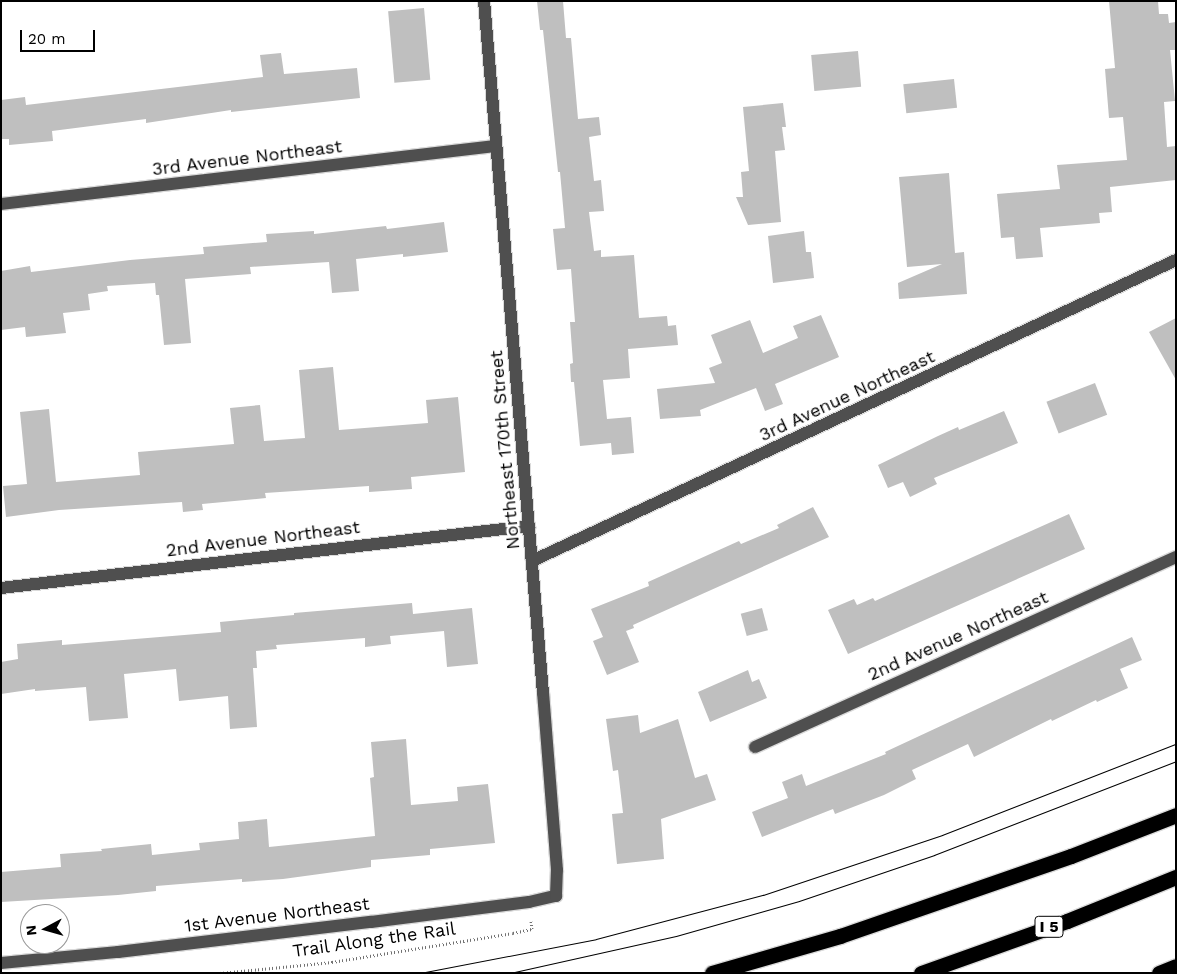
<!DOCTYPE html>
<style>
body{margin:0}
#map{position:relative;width:1177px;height:974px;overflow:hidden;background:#fff;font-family:"Work Sans",sans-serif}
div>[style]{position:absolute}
.building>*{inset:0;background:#bfbfbf;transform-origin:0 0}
.path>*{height:3px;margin-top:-1.5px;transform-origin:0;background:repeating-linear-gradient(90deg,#717171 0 1px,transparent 0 3.5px)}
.roads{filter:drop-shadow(1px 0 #dbdbdb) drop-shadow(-1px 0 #dbdbdb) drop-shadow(0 1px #dbdbdb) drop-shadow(0 -1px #dbdbdb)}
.minor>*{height:12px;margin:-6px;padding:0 6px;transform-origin:6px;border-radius:6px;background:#4f4f4f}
.highway>*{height:15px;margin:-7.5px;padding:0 7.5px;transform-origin:7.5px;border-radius:7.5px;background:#000}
.tram>*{height:1px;margin:-0.5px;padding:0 0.5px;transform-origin:0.5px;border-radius:0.5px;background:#000}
span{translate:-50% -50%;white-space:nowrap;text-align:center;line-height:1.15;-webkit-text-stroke:5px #fff;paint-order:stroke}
.shield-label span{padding:1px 4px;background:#fff;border:1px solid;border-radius:4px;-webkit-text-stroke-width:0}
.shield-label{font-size:16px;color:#000;font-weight:700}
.street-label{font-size:18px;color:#000}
.frame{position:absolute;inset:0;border:2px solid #000;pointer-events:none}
.north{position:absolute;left:20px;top:904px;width:50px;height:50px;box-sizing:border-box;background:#fff;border:1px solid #999;border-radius:50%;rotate:264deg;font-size:14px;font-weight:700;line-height:20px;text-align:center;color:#000}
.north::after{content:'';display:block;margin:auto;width:18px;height:22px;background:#000;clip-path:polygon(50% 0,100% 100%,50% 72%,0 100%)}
.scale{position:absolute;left:20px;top:30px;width:75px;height:22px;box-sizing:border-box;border:2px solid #000;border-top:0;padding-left:6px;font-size:15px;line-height:18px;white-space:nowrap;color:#000;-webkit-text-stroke:4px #fff;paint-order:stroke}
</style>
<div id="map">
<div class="building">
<div style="clip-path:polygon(537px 1px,563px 1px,566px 38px,571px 38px,578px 119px,599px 117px,601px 135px,589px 137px,594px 181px,601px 180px,604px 211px,589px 212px,594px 251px,601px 250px,601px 257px,634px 255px,639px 318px,667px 316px,668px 326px,676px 325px,678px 345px,628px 349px,630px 378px,603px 380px,607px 419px,631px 417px,634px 453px,612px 455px,611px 443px,580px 446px,574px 382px,571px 382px,570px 364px,573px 363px,570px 322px,575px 322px,571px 269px,557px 270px,553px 229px,565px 228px,560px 172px,558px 172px,543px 30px,540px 30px)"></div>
<div style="clip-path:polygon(1109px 1px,1158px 1px,1159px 14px,1168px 14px,1169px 23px,1176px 22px,1176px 50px,1170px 50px,1175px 101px,1164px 102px,1167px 147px,1176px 146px,1176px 180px,1110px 187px,1112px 212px,1099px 213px,1100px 223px,1040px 228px,1043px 257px,1016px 259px,1014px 237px,1001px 238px,997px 194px,1060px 189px,1057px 165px,1127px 160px,1123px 117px,1109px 118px,1105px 69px,1115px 68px)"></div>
<div style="left:424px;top:8px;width:72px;height:36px;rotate:85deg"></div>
<div style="left:858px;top:51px;width:36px;height:47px;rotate:85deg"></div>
<div style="clip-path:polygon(281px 53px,284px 74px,357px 68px,360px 98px,231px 112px,231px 110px,146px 123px,146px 119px,52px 131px,53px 141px,9px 145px,9px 139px,1px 139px,1px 100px,25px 97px,26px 105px,263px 77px,260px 55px)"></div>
<div style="left:954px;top:79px;width:29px;height:51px;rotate:84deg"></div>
<div style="clip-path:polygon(783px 103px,786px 127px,782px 127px,785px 150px,775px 151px,781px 222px,748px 225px,736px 197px,743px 197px,741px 172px,749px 171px,743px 107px)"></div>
<div style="clip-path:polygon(949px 173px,955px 253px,964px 252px,967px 294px,899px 299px,898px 283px,942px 264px,907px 267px,899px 177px)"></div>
<div style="clip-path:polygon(444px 222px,448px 252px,403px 257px,403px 254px,356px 259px,359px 291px,332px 293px,329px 262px,250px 267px,251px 274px,185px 279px,191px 343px,164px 345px,159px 295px,156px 295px,155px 283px,107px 286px,108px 291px,88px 294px,90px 310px,63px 313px,66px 333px,26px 337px,25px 327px,1px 330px,1px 271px,30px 266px,31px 272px,130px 260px,204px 254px,203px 247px,267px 242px,266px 234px,314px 231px,314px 234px,386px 226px,387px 229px)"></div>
<div style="clip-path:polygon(804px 231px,806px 252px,811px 252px,814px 278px,773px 283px,768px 236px)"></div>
<div style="clip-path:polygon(821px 315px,839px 357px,775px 384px,783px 404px,765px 411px,756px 388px,700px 410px,701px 416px,660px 419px,657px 389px,715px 383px,709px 368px,722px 363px,711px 335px,750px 320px,763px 353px,798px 338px,793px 326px)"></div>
<div style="clip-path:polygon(1176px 318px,1176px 380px,1149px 332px)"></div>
<div style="clip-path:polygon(333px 367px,339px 430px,428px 423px,426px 400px,458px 397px,465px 472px,411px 477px,412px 489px,369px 492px,369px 486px,265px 493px,266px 498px,202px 504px,203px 510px,183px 512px,182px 502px,59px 510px,6px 517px,3px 486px,27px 484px,20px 412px,49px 409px,56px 482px,140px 475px,138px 452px,234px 444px,230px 408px,260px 405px,264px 441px,305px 438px,299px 370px)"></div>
<div style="left:1095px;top:383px;width:34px;height:52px;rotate:69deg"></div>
<div style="clip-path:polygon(1004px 411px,1018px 443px,934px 478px,937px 484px,910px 497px,903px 482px,888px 488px,878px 465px,938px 436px,958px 427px,959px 430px)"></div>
<div style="clip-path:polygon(813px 507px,829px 537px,633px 625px,634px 628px,626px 631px,639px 662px,607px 675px,593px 641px,603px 637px,591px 609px,649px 586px,648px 582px,739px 541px,741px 544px,779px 528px,777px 525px)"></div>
<div style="clip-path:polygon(1069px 514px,1085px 549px,848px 654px,828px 610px,854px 599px,857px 605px,873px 598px,875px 601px)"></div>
<div style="clip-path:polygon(412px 603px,413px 614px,472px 608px,478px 664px,447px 667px,444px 631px,390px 636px,391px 644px,365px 647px,365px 638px,276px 645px,277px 649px,256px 651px,257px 668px,253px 668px,257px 727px,230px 729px,228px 696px,179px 701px,176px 669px,124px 674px,128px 718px,89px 721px,86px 687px,35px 691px,35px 689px,1px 694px,1px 662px,18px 659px,17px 644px,62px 640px,62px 645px,221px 632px,220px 622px,294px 615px,294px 613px)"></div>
<div style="left:762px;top:608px;width:23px;height:22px;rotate:75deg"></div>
<div style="clip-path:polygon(1132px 637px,1142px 660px,1120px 669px,1128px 688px,1097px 702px,1096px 700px,1052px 721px,1051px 719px,974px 757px,968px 744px,912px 770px,916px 779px,884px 795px,835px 814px,833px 809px,762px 837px,752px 812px,788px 798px,782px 782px,802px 774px,806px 786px,886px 754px,885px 752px)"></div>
<div style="clip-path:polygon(748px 670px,752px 682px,759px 679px,767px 698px,710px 722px,698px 692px)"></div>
<div style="clip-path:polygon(638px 715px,640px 733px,678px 719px,695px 778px,707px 774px,716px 800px,661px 819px,664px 859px,617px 864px,612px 814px,623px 813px,618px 770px,613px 771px,606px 719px)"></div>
<div style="clip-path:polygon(406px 739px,411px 805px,458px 801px,457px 787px,488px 784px,495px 843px,430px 849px,430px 855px,371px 860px,371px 867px,283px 879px,242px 882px,242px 879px,156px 886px,156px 891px,118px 895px,1px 902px,1px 872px,61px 867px,60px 854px,102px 851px,101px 849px,151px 844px,152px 855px,200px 850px,199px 843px,239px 839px,238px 822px,267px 819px,269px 847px,375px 836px,370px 778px,374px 777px,371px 742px)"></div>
</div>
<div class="path">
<div style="left:220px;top:973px;width:113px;rotate:-5.6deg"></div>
<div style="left:332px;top:962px;width:183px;rotate:-9.1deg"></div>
<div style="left:513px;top:933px;width:19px;rotate:-12deg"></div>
<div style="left:532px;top:929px;width:8px;rotate:-97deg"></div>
</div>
<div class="roads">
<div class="minor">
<div style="left:1px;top:204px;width:498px;rotate:-6.7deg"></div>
<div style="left:532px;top:561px;width:711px;rotate:-25.05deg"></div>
<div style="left:1px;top:588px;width:532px;rotate:-6.7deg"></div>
<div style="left:755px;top:747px;width:462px;rotate:-24.3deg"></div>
<div style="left:1px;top:963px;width:118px;rotate:-5.4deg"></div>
<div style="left:118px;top:952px;width:255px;rotate:-6.8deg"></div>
<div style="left:371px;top:922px;width:159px;rotate:-7.2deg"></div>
<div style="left:529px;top:902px;width:28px;rotate:-13deg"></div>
<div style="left:556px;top:896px;width:26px;rotate:-88deg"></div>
<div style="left:557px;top:870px;width:178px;rotate:-94.5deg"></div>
<div style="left:543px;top:693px;width:695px;rotate:-94.87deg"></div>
</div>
<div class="highway">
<div style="left:712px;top:973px;width:133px;rotate:-16.1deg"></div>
<div style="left:840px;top:936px;width:244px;rotate:-19.1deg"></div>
<div style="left:1071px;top:856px;width:113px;rotate:-21.3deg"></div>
<div style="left:921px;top:973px;width:155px;rotate:-19.6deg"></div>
<div style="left:1067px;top:921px;width:118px;rotate:-22deg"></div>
<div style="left:1159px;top:973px;width:18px;rotate:-22deg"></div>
</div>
</div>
<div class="tram">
<div style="left:420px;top:973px;width:179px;rotate:-10.9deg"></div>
<div style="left:596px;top:939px;width:173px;rotate:-14.8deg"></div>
<div style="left:763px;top:895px;width:189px;rotate:-18.5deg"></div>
<div style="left:942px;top:835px;width:251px;rotate:-21.3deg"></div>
<div style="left:510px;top:973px;width:170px;rotate:-12.6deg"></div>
<div style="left:676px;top:936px;width:128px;rotate:-15.9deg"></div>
<div style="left:799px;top:901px;width:143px;rotate:-18.8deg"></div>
<div style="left:934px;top:855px;width:260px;rotate:-21.2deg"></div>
</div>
<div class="shield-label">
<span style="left:1049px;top:927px">I 5</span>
</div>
<div class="street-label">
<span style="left:247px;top:158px;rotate:-7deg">3rd Avenue Northeast</span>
<span style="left:847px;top:396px;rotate:-25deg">3rd Avenue Northeast</span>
<span style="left:505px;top:450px;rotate:-95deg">Northeast 170th Street</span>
<span style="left:263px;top:539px;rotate:-7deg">2nd Avenue Northeast</span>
<span style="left:958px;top:636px;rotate:-24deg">2nd Avenue Northeast</span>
<span style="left:277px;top:915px;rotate:-7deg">1st Avenue Northeast</span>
<span style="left:374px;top:940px;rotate:-8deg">Trail Along the Rail</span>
</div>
<div class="frame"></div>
<div class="north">N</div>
<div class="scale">20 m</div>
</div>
